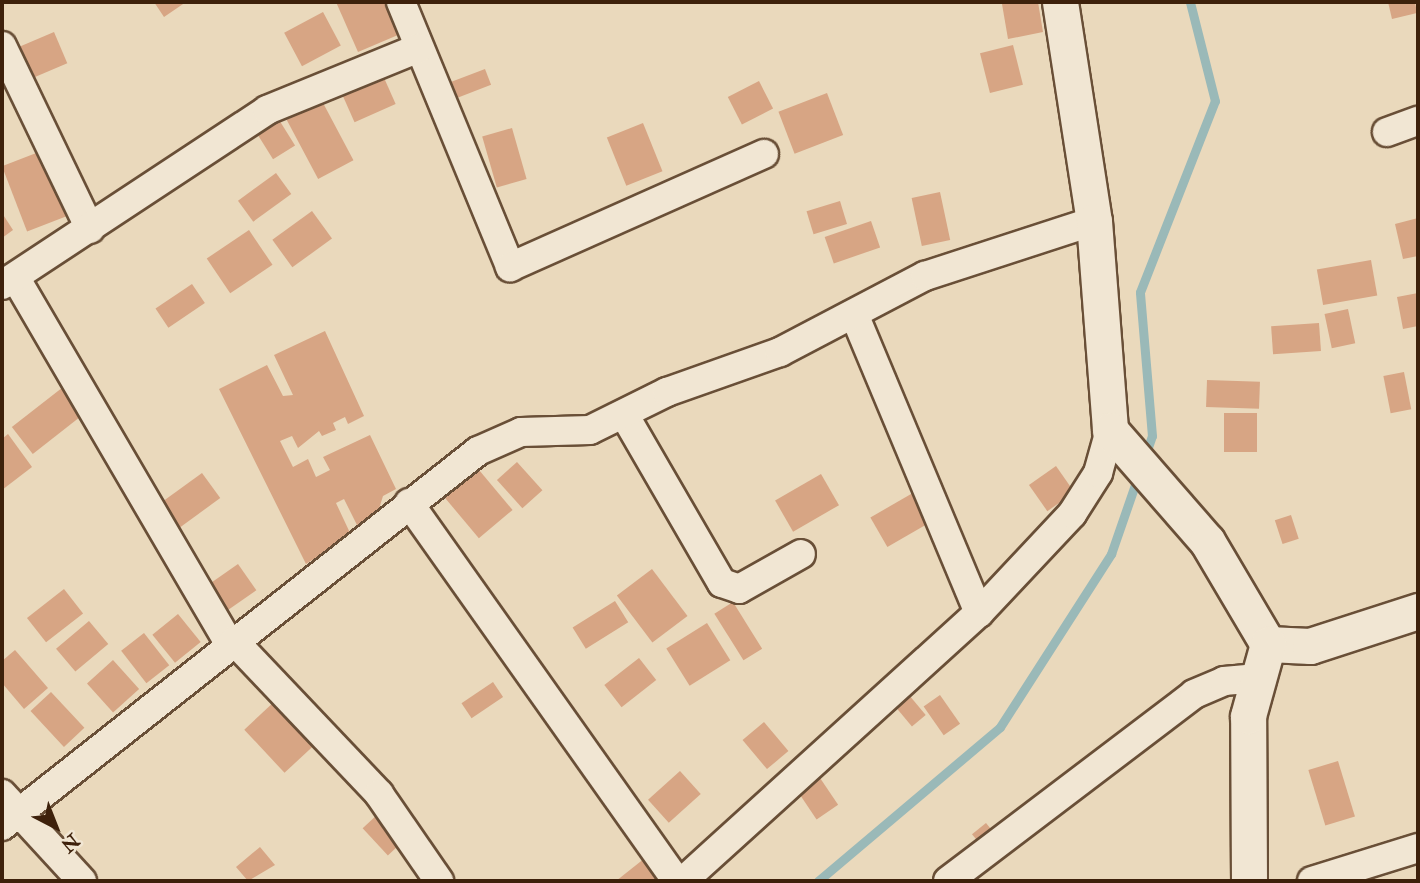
<!DOCTYPE html>
<style>
body{margin:0}
#map{position:relative;width:1420px;height:883px;overflow:hidden;background:#ead9bc;font-family:"IM FELL Double Pica",serif}
div>[style]{position:absolute}
.stream>*{height:9px;margin:-4.5px;padding:0 4.5px;transform-origin:4.5px;border-radius:4.5px;background:#9ab9b8}
.building>*{inset:0;background:#d7a584;transform-origin:0 0}
.roads{filter:drop-shadow(2px 0 #694f37) drop-shadow(-2px 0 #694f37) drop-shadow(0 2px #694f37) drop-shadow(0 -2px #694f37)}
.minor>*{height:28px;margin:-14px;padding:0 14px;transform-origin:14px;border-radius:14px;background:#f1e6d3}
.tertiary>*{height:35px;margin:-17.5px;padding:0 17.5px;transform-origin:17.5px;border-radius:17.5px;background:#f1e6d3}
span{translate:-50% -50%;white-space:nowrap;text-align:center;line-height:1.15;-webkit-text-stroke:5px #f1e6d3;paint-order:stroke}
.frame{position:absolute;inset:0;border:4px solid #3e210b;pointer-events:none}
.north{position:absolute;left:21px;top:792px;width:70px;height:70px;-webkit-text-stroke:5px #f1e6d3;paint-order:stroke;rotate:138deg;font-size:19px;font-weight:700;line-height:28px;text-align:center;color:#3e210b}
.north::after{content:'';display:block;margin:auto;width:24px;height:32px;background:#3e210b;clip-path:polygon(50% 0,100% 100%,50% 72%,0 100%)}
</style>
<div id="map">
<div class="stream">
<div style="left:1145px;top:456px;width:21px;rotate:-71deg"></div>
<div style="left:1152px;top:436px;width:144px;rotate:-94.8deg"></div>
<div style="left:1140px;top:292px;width:205px;rotate:-68.6deg"></div>
<div style="left:1215px;top:101px;width:102px;rotate:-104.2deg"></div>
<div style="left:818px;top:881px;width:238px;rotate:-40.2deg"></div>
<div style="left:1000px;top:727px;width:206px;rotate:-57.3deg"></div>
<div style="left:1111px;top:554px;width:83px;rotate:-70.9deg"></div>
</div>
<div class="building">
<div style="clip-path:polygon(154px 2px,186px 2px,164px 17px)"></div>
<div style="clip-path:polygon(336px 2px,393px 2px,405px 32px,358px 52px)"></div>
<div style="clip-path:polygon(1038px 2px,1043px 32px,1008px 39px,1002px 4px)"></div>
<div style="clip-path:polygon(1388px 2px,1415px 2px,1417px 13px,1392px 19px)"></div>
<div style="left:323px;top:12px;width:38px;height:44px;rotate:62deg"></div>
<div style="left:54px;top:32px;width:34px;height:37px;rotate:67deg"></div>
<div style="left:1013px;top:45px;width:41px;height:34px;rotate:76deg"></div>
<div style="left:485px;top:69px;width:17px;height:38px;rotate:69deg"></div>
<div style="left:381px;top:71px;width:36px;height:45px;rotate:66deg"></div>
<div style="left:759px;top:81px;width:31px;height:35px;rotate:63deg"></div>
<div style="left:827px;top:93px;width:45px;height:52px;rotate:69deg"></div>
<div style="left:322px;top:101px;width:67px;height:40px;rotate:62deg"></div>
<div style="left:276px;top:115px;width:36px;height:26px;rotate:58deg"></div>
<div style="left:643px;top:123px;width:52px;height:39px;rotate:68deg"></div>
<div style="left:512px;top:128px;width:53px;height:31px;rotate:74deg"></div>
<div style="left:44px;top:150px;width:70px;height:45px;rotate:69deg"></div>
<div style="left:276px;top:173px;width:26px;height:47px;rotate:54deg"></div>
<div style="left:940px;top:192px;width:49px;height:29px;rotate:78deg"></div>
<div style="left:840px;top:201px;width:24px;height:35px;rotate:73deg"></div>
<div style="left:312px;top:211px;width:34px;height:49px;rotate:54deg"></div>
<div style="clip-path:polygon(2px 213px,13px 230px,2px 238px)"></div>
<div style="clip-path:polygon(1418px 218px,1418px 256px,1403px 259px,1395px 224px)"></div>
<div style="left:871px;top:221px;width:28px;height:49px;rotate:71deg"></div>
<div style="left:249px;top:230px;width:42px;height:51px;rotate:56deg"></div>
<div style="left:1371px;top:260px;width:36px;height:55px;rotate:80deg"></div>
<div style="left:192px;top:284px;width:23px;height:44px;rotate:56deg"></div>
<div style="clip-path:polygon(1418px 293px,1418px 326px,1403px 329px,1397px 297px)"></div>
<div style="left:1348px;top:309px;width:35px;height:24px;rotate:78deg"></div>
<div style="left:1319px;top:323px;width:28px;height:48px;rotate:86deg"></div>
<div style="clip-path:polygon(325px 331px,364px 416px,348px 424px,345px 417px,333px 423px,336px 430px,322px 436px,319px 431px,298px 448px,292px 436px,280px 441px,293px 467px,308px 459px,316px 477px,330px 470px,323px 457px,370px 435px,396px 489px,383px 496px,378px 512px,358px 527px,344px 499px,336px 503px,351px 535px,306px 564px,219px 389px,267px 365px,283px 396px,293px 395px,274px 355px)"></div>
<div style="left:1404px;top:372px;width:38px;height:21px;rotate:79deg"></div>
<div style="left:1207px;top:380px;width:53px;height:27px;rotate:2deg"></div>
<div style="left:67px;top:384px;width:34px;height:70px;rotate:52deg"></div>
<div style="left:1224px;top:413px;width:33px;height:39px"></div>
<div style="clip-path:polygon(8px 434px,32px 467px,2px 490px,2px 439px)"></div>
<div style="left:517px;top:462px;width:38px;height:27px;rotate:48deg"></div>
<div style="left:474px;top:464px;width:60px;height:44px;rotate:50deg"></div>
<div style="left:1056px;top:466px;width:32px;height:33px;rotate:55deg"></div>
<div style="left:202px;top:473px;width:31px;height:52px;rotate:54deg"></div>
<div style="left:821px;top:474px;width:36px;height:53px;rotate:60deg"></div>
<div style="left:918px;top:490px;width:34px;height:55px;rotate:60deg"></div>
<div style="left:1291px;top:515px;width:25px;height:17px;rotate:72deg"></div>
<div style="left:238px;top:564px;width:32px;height:35px;rotate:55deg"></div>
<div style="left:652px;top:569px;width:59px;height:44px;rotate:53deg"></div>
<div style="left:64px;top:589px;width:31px;height:47px;rotate:52deg"></div>
<div style="left:615px;top:601px;width:25px;height:50px;rotate:58deg"></div>
<div style="left:733px;top:602px;width:55px;height:22px;rotate:58deg"></div>
<div style="left:178px;top:614px;width:36px;height:33px;rotate:51deg"></div>
<div style="left:89px;top:621px;width:30px;height:43px;rotate:50deg"></div>
<div style="left:707px;top:623px;width:44px;height:48px;rotate:58deg"></div>
<div style="left:144px;top:633px;width:41px;height:29px;rotate:52deg"></div>
<div style="clip-path:polygon(15px 650px,48px 688px,24px 709px,2px 683px,2px 661px)"></div>
<div style="left:639px;top:658px;width:28px;height:44px;rotate:52deg"></div>
<div style="left:113px;top:660px;width:39px;height:35px;rotate:48deg"></div>
<div style="left:493px;top:682px;width:18px;height:38px;rotate:56deg"></div>
<div style="left:51px;top:692px;width:49px;height:28px;rotate:47deg"></div>
<div style="left:909px;top:695px;width:26px;height:18px;rotate:50deg"></div>
<div style="left:940px;top:695px;width:35px;height:20px;rotate:55deg"></div>
<div style="left:275px;top:701px;width:59px;height:42px;rotate:47deg"></div>
<div style="left:764px;top:722px;width:38px;height:28px;rotate:50deg"></div>
<div style="left:1338px;top:761px;width:58px;height:31px;rotate:73deg"></div>
<div style="left:680px;top:771px;width:31px;height:43px;rotate:48deg"></div>
<div style="left:818px;top:775px;width:36px;height:26px;rotate:56deg"></div>
<div style="left:378px;top:814px;width:37px;height:21px;rotate:47deg"></div>
<div style="left:986px;top:823px;width:19px;height:18px;rotate:51deg"></div>
<div style="clip-path:polygon(260px 847px,275px 865px,248px 881px,236px 867px)"></div>
<div style="clip-path:polygon(645px 858px,664px 881px,616px 881px)"></div>
</div>
<div class="roads">
<div class="minor">
<div style="left:401px;top:2px;width:287px;rotate:67.6deg"></div>
<div style="left:510px;top:267px;width:278px;rotate:-24deg"></div>
<div style="left:2px;top:46px;width:203px;rotate:64.3deg"></div>
<div style="left:1387px;top:132px;width:33px;rotate:-20deg"></div>
<div style="left:15px;top:277px;width:426px;rotate:59.7deg"></div>
<div style="left:2px;top:285px;width:318px;rotate:-33.4deg"></div>
<div style="left:267px;top:110px;width:164px;rotate:-22.2deg"></div>
<div style="left:854px;top:314px;width:324px;rotate:67.3deg"></div>
<div style="left:625px;top:416px;width:193px;rotate:59.9deg"></div>
<div style="left:722px;top:583px;width:18px;rotate:19deg"></div>
<div style="left:739px;top:589px;width:71px;rotate:-29.4deg"></div>
<div style="left:409px;top:503px;width:463px;rotate:54.7deg"></div>
<div style="left:234px;top:641px;width:211px;rotate:46.5deg"></div>
<div style="left:379px;top:794px;width:106px;rotate:55.4deg"></div>
<div style="left:2px;top:794px;width:118px;rotate:47.4deg"></div>
<div style="left:2px;top:826px;width:606px;rotate:-38.23deg"></div>
<div style="left:478px;top:451px;width:47px;rotate:-23.8deg"></div>
<div style="left:521px;top:432px;width:69px;rotate:-1.7deg"></div>
<div style="left:590px;top:430px;width:86px;rotate:-26.3deg"></div>
<div style="left:667px;top:392px;width:120px;rotate:-19.5deg"></div>
<div style="left:780px;top:352px;width:164px;rotate:-27.7deg"></div>
<div style="left:925px;top:276px;width:178px;rotate:-18deg"></div>
<div style="left:683px;top:881px;width:399px;rotate:-42.2deg"></div>
<div style="left:979px;top:613px;width:136px;rotate:-46.8deg"></div>
<div style="left:1072px;top:514px;width:49px;rotate:-57.6deg"></div>
<div style="left:1098px;top:473px;width:45px;rotate:-74.4deg"></div>
<div style="left:948px;top:881px;width:309px;rotate:-37.2deg"></div>
<div style="left:1194px;top:694px;width:33px;rotate:-23deg"></div>
<div style="left:1224px;top:681px;width:34px;rotate:-5deg"></div>
<div style="left:1312px;top:881px;width:111px;rotate:-17.3deg"></div>
</div>
<div class="tertiary">
<div style="left:1060px;top:2px;width:222px;rotate:81.2deg"></div>
<div style="left:1094px;top:221px;width:210px;rotate:85.6deg"></div>
<div style="left:1110px;top:430px;width:147px;rotate:48.9deg"></div>
<div style="left:1207px;top:541px;width:120px;rotate:59.4deg"></div>
<div style="left:1268px;top:644px;width:42px;rotate:2.7deg"></div>
<div style="left:1310px;top:646px;width:114px;rotate:-18deg"></div>
<div style="left:1249px;top:881px;width:165px;rotate:-90.3deg"></div>
<div style="left:1248px;top:716px;width:75px;rotate:-74.5deg"></div>
</div>
</div>
<div class="frame"></div>
<div class="north">N</div>
</div>
